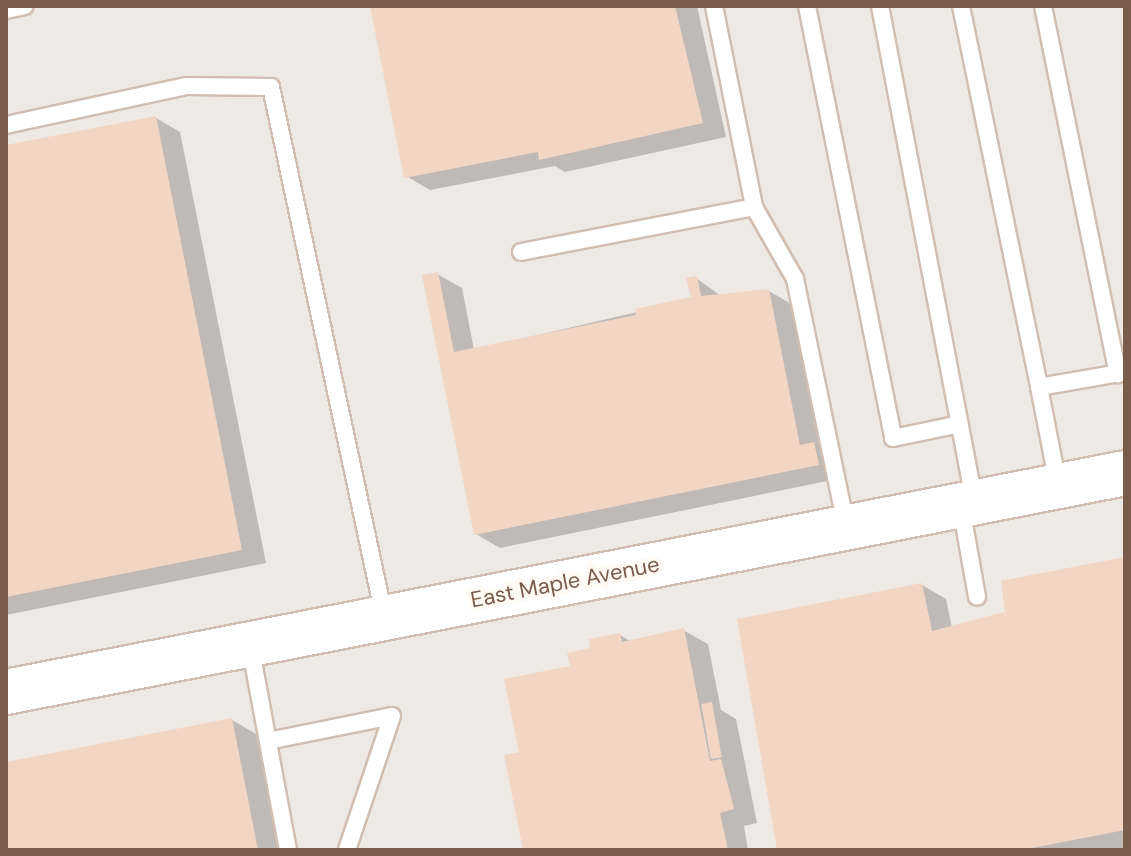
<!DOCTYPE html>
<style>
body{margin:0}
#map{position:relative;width:1131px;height:856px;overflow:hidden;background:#fdf6ec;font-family:"DM Sans",sans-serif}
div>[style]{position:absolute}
.industrial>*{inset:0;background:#efe9e4;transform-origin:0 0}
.shadow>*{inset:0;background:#0003}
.building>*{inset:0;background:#f3d5c3;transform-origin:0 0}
.roads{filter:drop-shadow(2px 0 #d1beb0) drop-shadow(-2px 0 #d1beb0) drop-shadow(0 2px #d1beb0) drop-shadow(0 -2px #d1beb0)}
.lane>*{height:16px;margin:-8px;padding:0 8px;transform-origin:8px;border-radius:8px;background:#fff}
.secondary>*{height:44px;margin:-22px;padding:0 22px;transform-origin:22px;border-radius:22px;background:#fff}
span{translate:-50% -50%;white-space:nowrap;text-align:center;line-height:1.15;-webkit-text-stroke:8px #fffaf3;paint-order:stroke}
.street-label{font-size:22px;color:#7a5c4d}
.frame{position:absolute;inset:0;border:8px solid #7a5c4d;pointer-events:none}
</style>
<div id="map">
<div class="industrial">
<div style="left:6px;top:6px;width:1119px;height:844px"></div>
</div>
<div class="shadow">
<div style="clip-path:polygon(372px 6px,697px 6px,726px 137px,565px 172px,555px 166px,430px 190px,406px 176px)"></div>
<div style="clip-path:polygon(156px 118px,180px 132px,266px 563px,6px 615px,6px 147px)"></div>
<div style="clip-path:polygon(437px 274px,462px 288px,474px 350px,693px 299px,696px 278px,721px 296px,769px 291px,793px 305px,842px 478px,500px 548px,476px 534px)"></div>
<div style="clip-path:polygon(1125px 559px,1125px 848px,784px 850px,922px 585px,946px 599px,952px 628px,1007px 616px)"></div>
<div style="clip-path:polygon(683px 630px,708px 644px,721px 710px,736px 719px,757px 823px,744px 826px,748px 850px,525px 850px,521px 754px,572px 667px,620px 635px,632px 642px)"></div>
<div style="clip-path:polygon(232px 720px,256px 734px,279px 850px,6px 850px,6px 764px)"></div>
</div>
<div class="building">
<div style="clip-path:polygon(370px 6px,675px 6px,703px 123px,539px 160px,538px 152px,404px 178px)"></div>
<div style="clip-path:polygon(156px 116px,242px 550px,6px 597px,6px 145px)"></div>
<div style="clip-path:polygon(438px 272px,454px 352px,636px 315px,635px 309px,691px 297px,686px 278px,697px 276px,701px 296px,769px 289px,800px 445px,814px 442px,819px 465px,474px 535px,422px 275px)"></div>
<div style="clip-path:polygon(1125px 557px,1125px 830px,1022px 850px,777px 850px,737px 619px,922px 583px,932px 631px,1004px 612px,1006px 619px,1001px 581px)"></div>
<div style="clip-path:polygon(684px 628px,710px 761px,721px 759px,730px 793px,734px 809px,720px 813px,728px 850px,523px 850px,504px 755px,519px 752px,504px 679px,570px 666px,567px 653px,590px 648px,589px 639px,620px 633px,622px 642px)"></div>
<div style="left:712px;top:702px;width:56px;height:11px;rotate:80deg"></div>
<div style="clip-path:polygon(232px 718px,258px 850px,6px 850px,6px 762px)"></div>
</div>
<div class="roads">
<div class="lane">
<div style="left:714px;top:6px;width:205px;rotate:78.7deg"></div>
<div style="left:807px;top:6px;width:440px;rotate:78.7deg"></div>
<div style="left:893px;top:438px;width:68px;rotate:-11.8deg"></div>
<div style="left:880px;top:6px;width:502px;rotate:79.21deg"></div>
<div style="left:961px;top:6px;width:389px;rotate:78.4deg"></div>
<div style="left:1039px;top:387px;width:87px;rotate:-9.9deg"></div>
<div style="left:1043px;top:6px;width:376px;rotate:78.5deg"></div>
<div style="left:6px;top:10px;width:19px;rotate:-12deg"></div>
<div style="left:6px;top:125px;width:185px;rotate:-12.2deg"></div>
<div style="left:187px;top:86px;width:84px;rotate:0.7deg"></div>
<div style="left:271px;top:87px;width:541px;rotate:77.94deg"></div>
<div style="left:521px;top:252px;width:237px;rotate:-10.9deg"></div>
<div style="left:754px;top:207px;width:83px;rotate:60.3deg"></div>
<div style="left:795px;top:279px;width:252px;rotate:78.3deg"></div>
<div style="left:1039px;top:387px;width:99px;rotate:78.9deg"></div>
<div style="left:961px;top:507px;width:91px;rotate:79.9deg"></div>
<div style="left:250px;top:645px;width:208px;rotate:79.5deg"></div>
<div style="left:268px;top:741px;width:126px;rotate:-11.4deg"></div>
<div style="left:392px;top:716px;width:141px;rotate:108.6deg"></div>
</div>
<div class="secondary">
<div style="left:6px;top:692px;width:1140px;rotate:-11.07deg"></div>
</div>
</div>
<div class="street-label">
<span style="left:565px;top:582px;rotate:-11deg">East Maple Avenue</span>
</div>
<div class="frame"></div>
</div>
